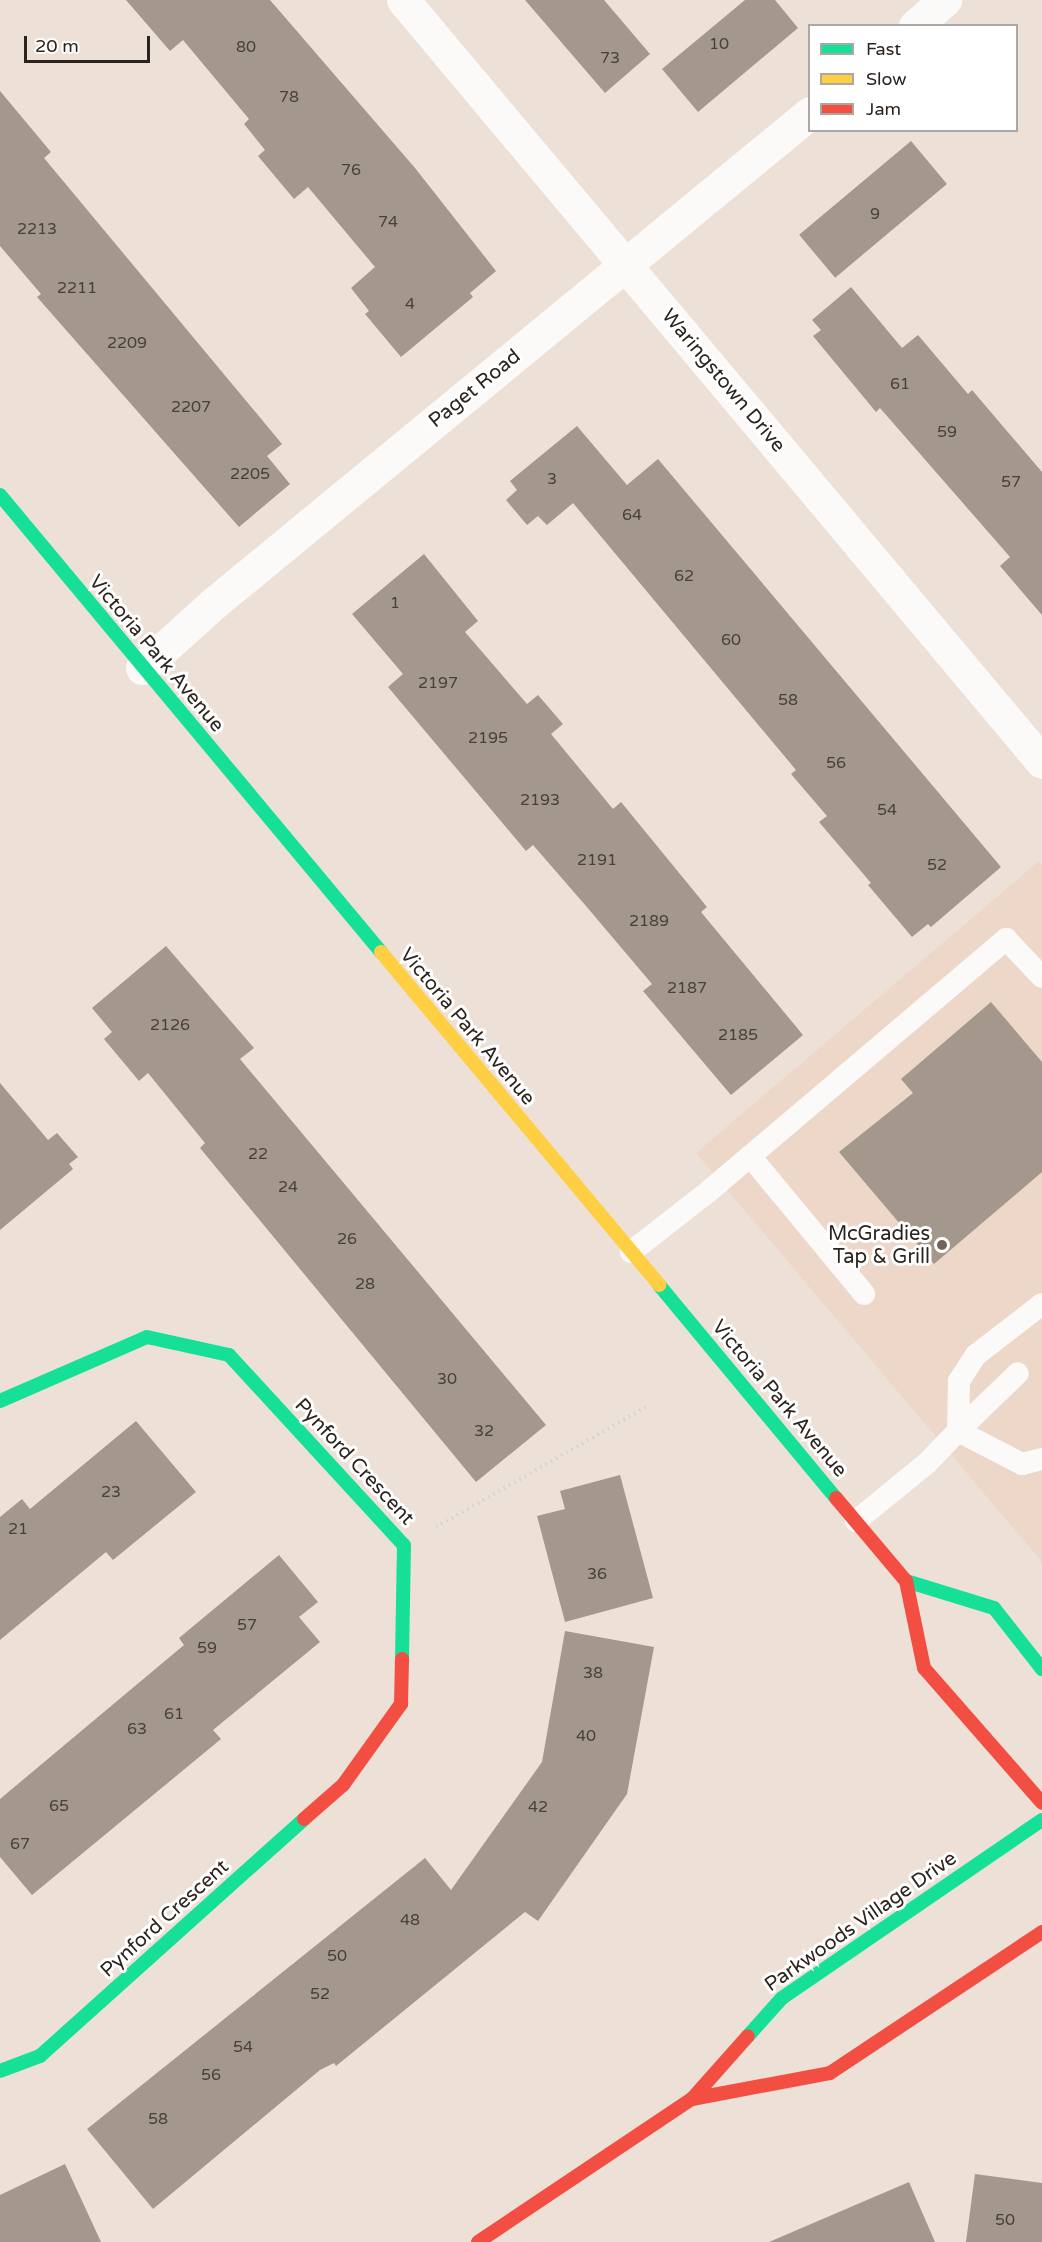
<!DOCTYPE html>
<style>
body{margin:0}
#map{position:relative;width:1042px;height:2242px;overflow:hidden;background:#ede0d7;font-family:"Varela Round",sans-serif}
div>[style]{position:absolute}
.built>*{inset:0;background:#ecd7c8}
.building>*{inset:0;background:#a4978c;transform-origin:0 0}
.path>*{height:4px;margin-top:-2px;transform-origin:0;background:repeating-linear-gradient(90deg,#d6d2d0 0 1.5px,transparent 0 6px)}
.lane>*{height:22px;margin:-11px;padding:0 11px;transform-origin:11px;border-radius:11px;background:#fcfaf9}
.street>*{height:33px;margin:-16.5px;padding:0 16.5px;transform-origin:16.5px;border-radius:16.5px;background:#fcfaf9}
.fast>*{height:14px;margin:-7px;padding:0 7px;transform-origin:7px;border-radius:7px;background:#16e098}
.slow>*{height:14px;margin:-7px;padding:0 7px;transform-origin:7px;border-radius:7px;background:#ffcf43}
.jam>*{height:14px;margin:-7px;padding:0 7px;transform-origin:7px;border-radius:7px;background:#f24e42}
.dots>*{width:16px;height:16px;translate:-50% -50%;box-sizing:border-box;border:3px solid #fff;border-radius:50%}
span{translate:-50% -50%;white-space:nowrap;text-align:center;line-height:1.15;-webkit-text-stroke:6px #fff;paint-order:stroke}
.number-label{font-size:16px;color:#494039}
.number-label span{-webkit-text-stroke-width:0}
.street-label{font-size:20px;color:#2b231d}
.poi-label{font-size:20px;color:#2b231d}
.right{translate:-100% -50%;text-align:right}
.legend{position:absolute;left:808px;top:24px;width:210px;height:108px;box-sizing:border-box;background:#fff;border:2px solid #aaa7a5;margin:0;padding:8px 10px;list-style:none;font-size:18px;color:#2b231d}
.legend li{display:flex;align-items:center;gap:12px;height:30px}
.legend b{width:30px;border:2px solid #aaa7a5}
.scale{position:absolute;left:24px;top:36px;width:126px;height:27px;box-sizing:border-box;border:3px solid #2b231d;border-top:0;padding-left:8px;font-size:18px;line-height:21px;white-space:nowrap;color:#2b231d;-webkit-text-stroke:4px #fff;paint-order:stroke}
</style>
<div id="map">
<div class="built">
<div style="clip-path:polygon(1039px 861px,1042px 865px,1042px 1562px,696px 1153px)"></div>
</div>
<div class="building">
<div style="clip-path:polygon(126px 0,270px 0,415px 168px,496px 271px,470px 293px,473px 297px,401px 357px,365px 314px,369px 311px,351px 288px,375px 267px,308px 187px,294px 199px,258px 156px,265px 150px,244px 124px,249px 119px,183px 40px,170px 51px)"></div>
<div style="clip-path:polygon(525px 0,604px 0,650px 54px,605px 93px)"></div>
<div style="clip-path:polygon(745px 0,775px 0,798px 28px,698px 112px,662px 69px)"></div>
<div style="clip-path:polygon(0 91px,51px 152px,44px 158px,282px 444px,267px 456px,290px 484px,239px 527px,37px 297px,41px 294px,0 246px)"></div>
<div style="left:911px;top:141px;width:56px;height:146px;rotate:50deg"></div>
<div style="clip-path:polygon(851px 287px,902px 348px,918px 335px,968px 394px,972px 390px,1042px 472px,1042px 615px,1000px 566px,1010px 557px,880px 408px,876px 412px,813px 336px,821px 330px,812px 320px)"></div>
<div style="clip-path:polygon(577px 426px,627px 485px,658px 459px,1001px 867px,931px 927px,928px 924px,912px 937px,868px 885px,871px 883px,819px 822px,827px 816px,791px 774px,796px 770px,573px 503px,547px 525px,538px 516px,527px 525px,506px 500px,517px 490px,510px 481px)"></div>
<div style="clip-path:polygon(424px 554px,478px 621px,465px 632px,527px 704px,538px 695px,563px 724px,551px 734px,613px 809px,621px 802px,707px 907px,701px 912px,803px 1035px,731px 1095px,643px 991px,652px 984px,586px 906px,533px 845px,526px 851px,388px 687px,403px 674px,352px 614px)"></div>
<div style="clip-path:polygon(166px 946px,254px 1048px,240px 1059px,546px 1425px,476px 1482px,200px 1148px,205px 1143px,148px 1073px,139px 1081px,104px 1039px,112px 1032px,92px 1008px)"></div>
<div style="clip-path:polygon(991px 1002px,1042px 1062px,1042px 1172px,934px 1264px,839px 1152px,913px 1093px,901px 1079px)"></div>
<div style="clip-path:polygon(0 1083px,48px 1140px,57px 1133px,78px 1157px,69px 1164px,73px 1169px,0 1230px)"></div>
<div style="clip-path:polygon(136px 1421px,196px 1492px,113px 1560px,106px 1552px,0 1640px,0 1517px,22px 1499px,30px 1509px)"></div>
<div style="clip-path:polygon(620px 1475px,653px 1598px,565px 1622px,537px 1516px,565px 1509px,560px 1491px)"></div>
<div style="clip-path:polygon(279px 1555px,318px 1602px,299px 1617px,320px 1642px,213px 1730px,221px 1739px,32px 1895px,0 1857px,0 1799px,184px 1645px,179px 1638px)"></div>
<div style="clip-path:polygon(565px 1631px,654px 1647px,627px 1794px,538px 1921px,525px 1912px,336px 2066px,334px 2063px,320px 2070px,153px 2209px,87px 2129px,425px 1858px,451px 1890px,542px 1762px)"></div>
<div style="clip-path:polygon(65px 2164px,101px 2242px,0 2242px,0 2195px)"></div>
<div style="clip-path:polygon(975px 2174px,1042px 2183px,1042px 2242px,966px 2242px)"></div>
<div style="clip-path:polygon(909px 2182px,935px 2242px,769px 2242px)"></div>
</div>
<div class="path">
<div style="left:436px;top:1527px;width:244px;rotate:-29.7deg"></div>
</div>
<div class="lane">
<div style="left:750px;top:1156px;width:179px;rotate:50.4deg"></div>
<div style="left:631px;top:1252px;width:99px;rotate:-38deg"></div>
<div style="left:709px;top:1191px;width:390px;rotate:-40.3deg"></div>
<div style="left:1006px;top:939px;width:52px;rotate:46.5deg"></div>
<div style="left:958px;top:1431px;width:50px;rotate:-88.9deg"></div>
<div style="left:959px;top:1381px;width:31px;rotate:-57deg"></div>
<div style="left:976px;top:1355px;width:83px;rotate:-37.7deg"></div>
<div style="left:958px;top:1431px;width:83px;rotate:-44deg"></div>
<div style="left:856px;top:1521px;width:92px;rotate:-39.2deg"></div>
<div style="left:927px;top:1463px;width:45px;rotate:-45.9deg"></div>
<div style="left:958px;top:1431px;width:72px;rotate:27.3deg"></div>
<div style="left:1022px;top:1464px;width:21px;rotate:-14deg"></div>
</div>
<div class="street">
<div style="left:403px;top:0;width:994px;rotate:50.02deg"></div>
<div style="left:915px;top:26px;width:40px;rotate:-41deg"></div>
<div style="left:142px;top:668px;width:97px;rotate:-42.1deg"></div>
<div style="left:214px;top:603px;width:772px;rotate:-39.43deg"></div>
</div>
<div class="fast">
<div style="left:0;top:495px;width:595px;rotate:50.18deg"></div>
<div style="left:659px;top:1285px;width:277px;rotate:50.3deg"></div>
<div style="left:0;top:1401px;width:160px;rotate:-23.5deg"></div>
<div style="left:147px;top:1337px;width:84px;rotate:12.4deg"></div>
<div style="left:229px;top:1355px;width:258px;rotate:47.4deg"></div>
<div style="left:404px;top:1545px;width:114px;rotate:91deg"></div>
<div style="left:906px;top:1581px;width:92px;rotate:17.1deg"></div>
<div style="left:994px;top:1608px;width:78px;rotate:51.8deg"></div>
<div style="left:748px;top:2036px;width:51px;rotate:-48.2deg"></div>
<div style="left:782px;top:1998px;width:315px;rotate:-34.4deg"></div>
<div style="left:0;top:2071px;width:43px;rotate:-20.6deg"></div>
<div style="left:40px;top:2056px;width:355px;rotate:-41.9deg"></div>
</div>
<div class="slow">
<div style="left:381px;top:952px;width:434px;rotate:50.1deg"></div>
</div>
<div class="jam">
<div style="left:836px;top:1498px;width:109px;rotate:49.9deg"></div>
<div style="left:906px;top:1581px;width:89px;rotate:78.3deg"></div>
<div style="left:924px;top:1668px;width:179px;rotate:48.8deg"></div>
<div style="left:304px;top:1819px;width:52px;rotate:-41.1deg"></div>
<div style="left:343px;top:1785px;width:100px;rotate:-54.4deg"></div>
<div style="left:401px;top:1704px;width:45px;rotate:-88.7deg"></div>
<div style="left:692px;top:2099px;width:140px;rotate:-10.7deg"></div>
<div style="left:830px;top:2073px;width:255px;rotate:-33.6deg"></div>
<div style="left:478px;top:2242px;width:257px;rotate:-33.8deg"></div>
<div style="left:692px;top:2099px;width:84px;rotate:-48.4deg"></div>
</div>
<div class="dots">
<div style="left:942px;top:1245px;background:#6f655e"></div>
</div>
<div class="number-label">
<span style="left:719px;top:44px">10</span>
<span style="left:246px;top:47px">80</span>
<span style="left:610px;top:58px">73</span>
<span style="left:289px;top:97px">78</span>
<span style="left:351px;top:170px">76</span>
<span style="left:875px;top:214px">9</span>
<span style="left:388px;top:222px">74</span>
<span style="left:37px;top:229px">2213</span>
<span style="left:77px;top:288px">2211</span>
<span style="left:410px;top:304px">4</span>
<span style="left:127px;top:343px">2209</span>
<span style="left:900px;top:384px">61</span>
<span style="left:191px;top:407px">2207</span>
<span style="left:947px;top:432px">59</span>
<span style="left:250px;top:474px">2205</span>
<span style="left:552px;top:479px">3</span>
<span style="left:1011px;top:482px">57</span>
<span style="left:632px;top:515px">64</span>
<span style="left:684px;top:576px">62</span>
<span style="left:395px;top:603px">1</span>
<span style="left:731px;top:640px">60</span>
<span style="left:438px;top:683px">2197</span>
<span style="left:788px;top:700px">58</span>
<span style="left:488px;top:738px">2195</span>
<span style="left:836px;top:763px">56</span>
<span style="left:540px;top:800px">2193</span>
<span style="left:887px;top:810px">54</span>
<span style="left:597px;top:860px">2191</span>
<span style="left:937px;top:865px">52</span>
<span style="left:649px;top:921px">2189</span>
<span style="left:687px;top:988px">2187</span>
<span style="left:170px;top:1025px">2126</span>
<span style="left:738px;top:1035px">2185</span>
<span style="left:258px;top:1154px">22</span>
<span style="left:288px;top:1187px">24</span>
<span style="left:347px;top:1239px">26</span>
<span style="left:365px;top:1284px">28</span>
<span style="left:447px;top:1379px">30</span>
<span style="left:484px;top:1431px">32</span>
<span style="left:111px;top:1492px">23</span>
<span style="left:18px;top:1529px">21</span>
<span style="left:597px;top:1574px">36</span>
<span style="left:247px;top:1625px">57</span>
<span style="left:207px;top:1648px">59</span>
<span style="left:593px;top:1673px">38</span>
<span style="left:174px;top:1714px">61</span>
<span style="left:137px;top:1729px">63</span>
<span style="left:586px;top:1736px">40</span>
<span style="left:59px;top:1806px">65</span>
<span style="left:538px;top:1807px">42</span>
<span style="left:20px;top:1844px">67</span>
<span style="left:410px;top:1920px">48</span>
<span style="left:337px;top:1956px">50</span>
<span style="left:320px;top:1994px">52</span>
<span style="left:243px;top:2047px">54</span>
<span style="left:211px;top:2075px">56</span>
<span style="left:158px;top:2119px">58</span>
<span style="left:1005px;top:2220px">50</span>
</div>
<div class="street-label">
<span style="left:723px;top:381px;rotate:50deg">Waringstown Drive</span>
<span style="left:475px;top:389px;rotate:-39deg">Paget Road</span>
<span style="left:156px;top:654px;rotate:50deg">Victoria Park Avenue</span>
<span style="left:467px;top:1027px;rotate:50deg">Victoria Park Avenue</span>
<span style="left:779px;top:1399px;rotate:50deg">Victoria Park Avenue</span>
<span style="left:354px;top:1462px;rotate:47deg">Pynford Crescent</span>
<span style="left:165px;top:1919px;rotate:-42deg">Pynford Crescent</span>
<span style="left:861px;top:1922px;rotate:-35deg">Parkwoods Village Drive</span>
</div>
<div class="poi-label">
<span class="right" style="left:930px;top:1246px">McGradies<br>Tap &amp; Grill</span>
</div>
<ul class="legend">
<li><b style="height:8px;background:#16e098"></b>Fast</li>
<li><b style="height:8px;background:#ffcf43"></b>Slow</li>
<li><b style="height:8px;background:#f24e42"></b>Jam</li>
</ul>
<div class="scale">20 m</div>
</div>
